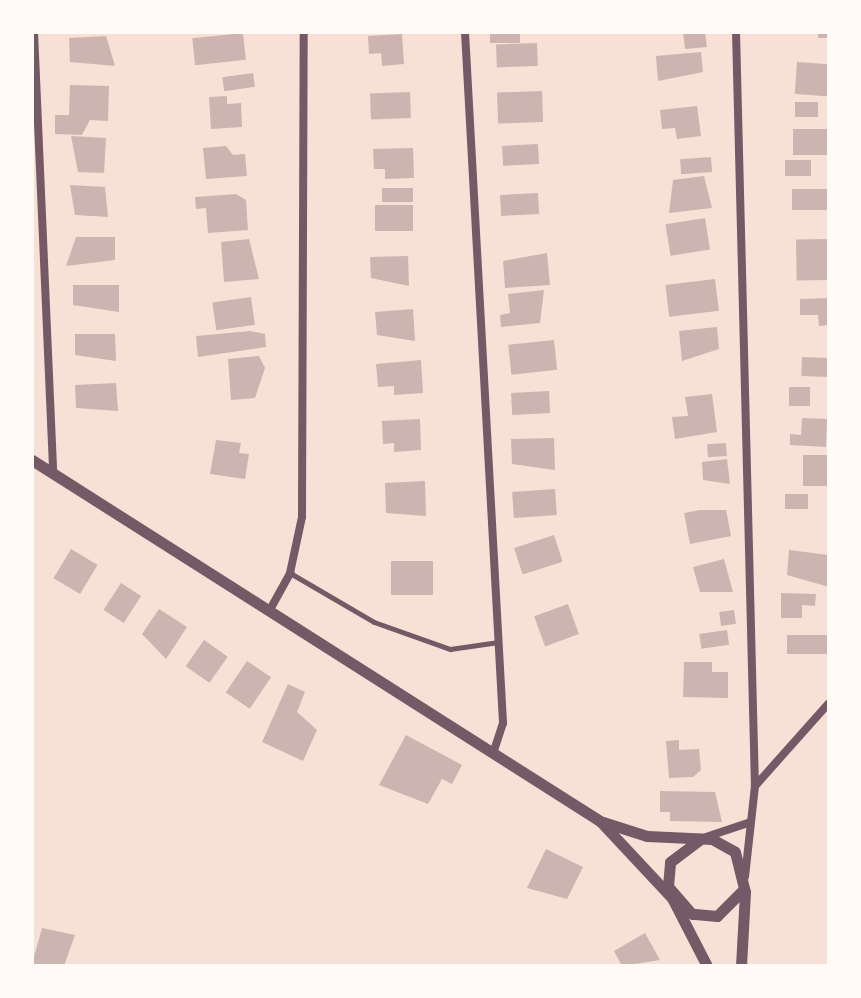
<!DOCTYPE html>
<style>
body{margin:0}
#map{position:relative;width:861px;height:998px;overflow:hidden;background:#f7e1d7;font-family:"Noto Serif",serif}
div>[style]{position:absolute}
.building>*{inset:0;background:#ccb4b1;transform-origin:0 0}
.service>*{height:5px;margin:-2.5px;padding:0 2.5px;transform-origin:2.5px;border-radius:2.5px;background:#755966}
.minor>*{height:8px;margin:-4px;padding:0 4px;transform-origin:4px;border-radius:4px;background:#755966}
.tertiary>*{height:11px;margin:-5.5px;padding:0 5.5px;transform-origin:5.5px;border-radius:5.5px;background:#755966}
span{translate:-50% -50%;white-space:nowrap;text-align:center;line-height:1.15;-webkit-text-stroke:8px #fffaf5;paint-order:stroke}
.frame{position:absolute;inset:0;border:34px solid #fffaf5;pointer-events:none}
</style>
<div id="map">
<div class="building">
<div style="left:490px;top:32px;width:30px;height:11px"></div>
<div style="clip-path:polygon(683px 32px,705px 32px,707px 47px,685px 49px)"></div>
<div style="left:818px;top:32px;width:11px;height:6px"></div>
<div style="left:243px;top:33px;width:27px;height:51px;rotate:84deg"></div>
<div style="clip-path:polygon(402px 34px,404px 64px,382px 66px,381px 53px,369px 54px,368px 36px)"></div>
<div style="clip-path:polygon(106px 36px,115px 66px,70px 62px,69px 38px)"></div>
<div style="left:537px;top:43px;width:23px;height:41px;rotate:88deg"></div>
<div style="clip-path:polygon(701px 52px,703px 72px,658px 81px,656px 56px)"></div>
<div style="left:797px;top:62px;width:32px;height:32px;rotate:4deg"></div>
<div style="left:253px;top:73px;width:14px;height:31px;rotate:82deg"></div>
<div style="clip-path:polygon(70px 85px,109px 86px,108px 121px,90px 120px,82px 135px,55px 134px,55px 115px,69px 115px)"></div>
<div style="left:542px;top:91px;width:31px;height:45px;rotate:88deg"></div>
<div style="left:410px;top:92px;width:26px;height:40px;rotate:88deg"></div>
<div style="clip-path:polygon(227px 96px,227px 104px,241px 103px,242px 127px,211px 129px,209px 97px)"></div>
<div style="left:818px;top:102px;width:15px;height:23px;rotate:90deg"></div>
<div style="clip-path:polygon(697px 106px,701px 136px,677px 139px,675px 128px,662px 129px,660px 110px)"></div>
<div style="left:829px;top:129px;width:26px;height:36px;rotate:90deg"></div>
<div style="clip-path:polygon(71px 136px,106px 138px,104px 173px,78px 172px)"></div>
<div style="left:538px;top:144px;width:20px;height:36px;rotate:87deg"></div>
<div style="clip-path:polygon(226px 146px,233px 155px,245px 154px,247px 176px,206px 179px,203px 148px)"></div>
<div style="clip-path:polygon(413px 148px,414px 178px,385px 179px,385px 169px,374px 169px,373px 149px)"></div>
<div style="left:711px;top:157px;width:15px;height:31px;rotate:86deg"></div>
<div style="left:811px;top:160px;width:16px;height:26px;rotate:90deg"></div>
<div style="clip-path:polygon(704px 176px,712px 208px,669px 213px,673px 180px)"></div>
<div style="clip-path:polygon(70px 185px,105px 187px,108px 217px,75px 215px)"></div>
<div style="left:382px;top:188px;width:31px;height:14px"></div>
<div style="left:829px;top:189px;width:21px;height:37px;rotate:90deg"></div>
<div style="left:538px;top:193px;width:21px;height:38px;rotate:87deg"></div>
<div style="clip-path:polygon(236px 194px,246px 200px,248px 230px,208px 233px,206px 208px,196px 209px,195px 197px)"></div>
<div style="left:413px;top:205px;width:26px;height:38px;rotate:90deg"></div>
<div style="left:705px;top:218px;width:32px;height:40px;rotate:81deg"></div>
<div style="clip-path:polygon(76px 237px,115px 237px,115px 260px,66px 266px)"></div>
<div style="clip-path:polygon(249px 239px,259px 279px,224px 282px,221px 242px)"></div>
<div style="left:828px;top:239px;width:41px;height:32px;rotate:89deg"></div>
<div style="clip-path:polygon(547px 253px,550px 285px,505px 288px,503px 261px)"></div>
<div style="clip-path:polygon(408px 256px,409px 286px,371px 278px,370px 257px)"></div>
<div style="left:715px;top:279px;width:32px;height:50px;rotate:83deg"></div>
<div style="clip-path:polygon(73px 285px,119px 285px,119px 312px,73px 305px)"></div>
<div style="clip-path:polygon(544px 290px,540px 323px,501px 327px,500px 315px,510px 313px,508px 294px)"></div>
<div style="left:251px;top:297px;width:28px;height:39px;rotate:82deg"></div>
<div style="clip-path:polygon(829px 298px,829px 325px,819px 326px,818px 315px,800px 315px,800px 299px)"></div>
<div style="clip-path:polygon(413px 309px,415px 341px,377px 335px,375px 312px)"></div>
<div style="clip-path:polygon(717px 327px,719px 349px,682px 361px,679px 331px)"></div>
<div style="clip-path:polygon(250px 331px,265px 334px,266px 347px,198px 357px,196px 336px)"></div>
<div style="clip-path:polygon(75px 334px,115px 334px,116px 361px,75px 355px)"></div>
<div style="left:554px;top:340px;width:30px;height:46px;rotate:84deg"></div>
<div style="clip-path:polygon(259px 356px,265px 368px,255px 398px,231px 400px,228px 359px)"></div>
<div style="left:802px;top:357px;width:27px;height:19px;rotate:2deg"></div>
<div style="clip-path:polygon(421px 360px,423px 393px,394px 395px,394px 386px,378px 387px,376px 364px)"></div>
<div style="clip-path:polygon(116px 383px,118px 411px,76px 408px,75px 385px)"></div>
<div style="left:789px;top:387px;width:21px;height:19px"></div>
<div style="left:549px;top:391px;width:22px;height:38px;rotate:87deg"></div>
<div style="clip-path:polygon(712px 394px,717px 432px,675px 439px,672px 417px,688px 416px,685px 397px)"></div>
<div style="clip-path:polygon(802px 418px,827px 419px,826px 447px,790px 445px,790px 434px,801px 435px)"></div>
<div style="clip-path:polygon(420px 419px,421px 450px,394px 452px,394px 443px,383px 444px,382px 421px)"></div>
<div style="clip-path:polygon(554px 438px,555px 470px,512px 464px,511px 439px)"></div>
<div style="clip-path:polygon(216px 440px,241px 443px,239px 453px,249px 454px,245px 479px,210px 474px)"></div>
<div style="left:726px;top:443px;width:13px;height:19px;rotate:86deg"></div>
<div style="left:803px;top:455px;width:26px;height:31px"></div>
<div style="clip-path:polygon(727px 459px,730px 484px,703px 480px,702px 462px)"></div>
<div style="clip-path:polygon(425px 481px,426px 516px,386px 513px,385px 483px)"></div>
<div style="left:555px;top:489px;width:26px;height:43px;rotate:86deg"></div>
<div style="left:785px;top:494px;width:23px;height:15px"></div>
<div style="clip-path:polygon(700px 510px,726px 510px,731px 536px,690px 544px,684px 513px)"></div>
<div style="left:554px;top:535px;width:28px;height:42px;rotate:72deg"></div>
<div style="left:71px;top:549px;width:31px;height:34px;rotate:31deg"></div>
<div style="clip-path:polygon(789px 550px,829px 555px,829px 587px,787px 575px)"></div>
<div style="clip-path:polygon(724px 559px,733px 592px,700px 592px,693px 567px)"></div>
<div style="left:391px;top:561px;width:42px;height:34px"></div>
<div style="left:121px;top:583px;width:24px;height:32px;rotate:33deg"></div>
<div style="clip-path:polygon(781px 593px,816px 594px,815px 606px,802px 605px,802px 618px,781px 618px)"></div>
<div style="left:568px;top:604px;width:32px;height:36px;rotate:70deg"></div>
<div style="clip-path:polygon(159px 609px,187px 627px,166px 659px,142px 634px)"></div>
<div style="left:734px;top:610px;width:14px;height:15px;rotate:82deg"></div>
<div style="left:727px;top:630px;width:15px;height:28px;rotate:82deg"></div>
<div style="left:828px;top:635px;width:19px;height:41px;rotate:90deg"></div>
<div style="left:204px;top:640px;width:29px;height:32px;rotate:35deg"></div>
<div style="left:247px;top:661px;width:29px;height:38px;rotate:34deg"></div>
<div style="clip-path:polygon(684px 662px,712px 662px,712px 672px,728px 672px,728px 698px,683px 697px)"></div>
<div style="clip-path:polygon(288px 684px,305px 692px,297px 712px,317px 730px,303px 761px,262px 742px)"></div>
<div style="clip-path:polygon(406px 735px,462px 765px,452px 784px,442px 779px,428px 804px,379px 785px)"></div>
<div style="clip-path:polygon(679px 740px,679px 750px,699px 749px,701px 770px,693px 777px,669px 778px,666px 741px)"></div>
<div style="clip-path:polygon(660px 791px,715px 792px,722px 822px,670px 821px,670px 812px,660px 812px)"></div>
<div style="clip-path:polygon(546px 849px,583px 867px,567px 899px,527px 888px)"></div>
<div style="clip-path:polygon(42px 928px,75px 935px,64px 966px,32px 964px)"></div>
<div style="clip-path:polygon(645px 933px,660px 960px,622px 966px,614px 951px)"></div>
</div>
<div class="service">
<div style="left:290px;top:573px;width:97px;rotate:30.3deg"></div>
<div style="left:374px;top:622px;width:81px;rotate:19.6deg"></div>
<div style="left:450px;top:649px;width:49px;rotate:-8.3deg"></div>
</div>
<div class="minor">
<div style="left:34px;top:32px;width:440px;rotate:87.5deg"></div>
<div style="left:465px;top:32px;width:692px;rotate:86.85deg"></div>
<div style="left:503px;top:723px;width:29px;rotate:108deg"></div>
<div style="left:736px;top:32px;width:754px;rotate:88.56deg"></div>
<div style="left:755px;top:786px;width:91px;rotate:96.3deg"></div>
<div style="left:272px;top:606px;width:38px;rotate:-61deg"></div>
<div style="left:290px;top:573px;width:57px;rotate:-77.9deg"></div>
<div style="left:302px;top:517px;width:485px;rotate:-89.8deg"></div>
<div style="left:755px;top:786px;width:111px;rotate:-48.3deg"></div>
<div style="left:706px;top:837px;width:47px;rotate:-18.4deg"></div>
</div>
<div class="tertiary">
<div style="left:32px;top:460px;width:673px;rotate:32.44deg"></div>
<div style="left:600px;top:821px;width:105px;rotate:46.9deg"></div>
<div style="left:672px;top:898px;width:76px;rotate:62.8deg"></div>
<div style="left:603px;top:822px;width:46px;rotate:17.7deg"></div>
<div style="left:647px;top:836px;width:65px;rotate:2.6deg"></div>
<div style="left:712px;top:839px;width:26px;rotate:29deg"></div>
<div style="left:735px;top:852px;width:38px;rotate:76deg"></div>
<div style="left:744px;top:889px;width:38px;rotate:135deg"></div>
<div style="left:717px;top:916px;width:25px;rotate:-175deg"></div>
<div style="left:692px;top:914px;width:37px;rotate:-131deg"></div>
<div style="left:668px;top:886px;width:24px;rotate:-85deg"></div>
<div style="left:670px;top:862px;width:36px;rotate:-37deg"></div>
<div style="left:741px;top:966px;width:75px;rotate:-86.9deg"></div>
</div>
<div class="frame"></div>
</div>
